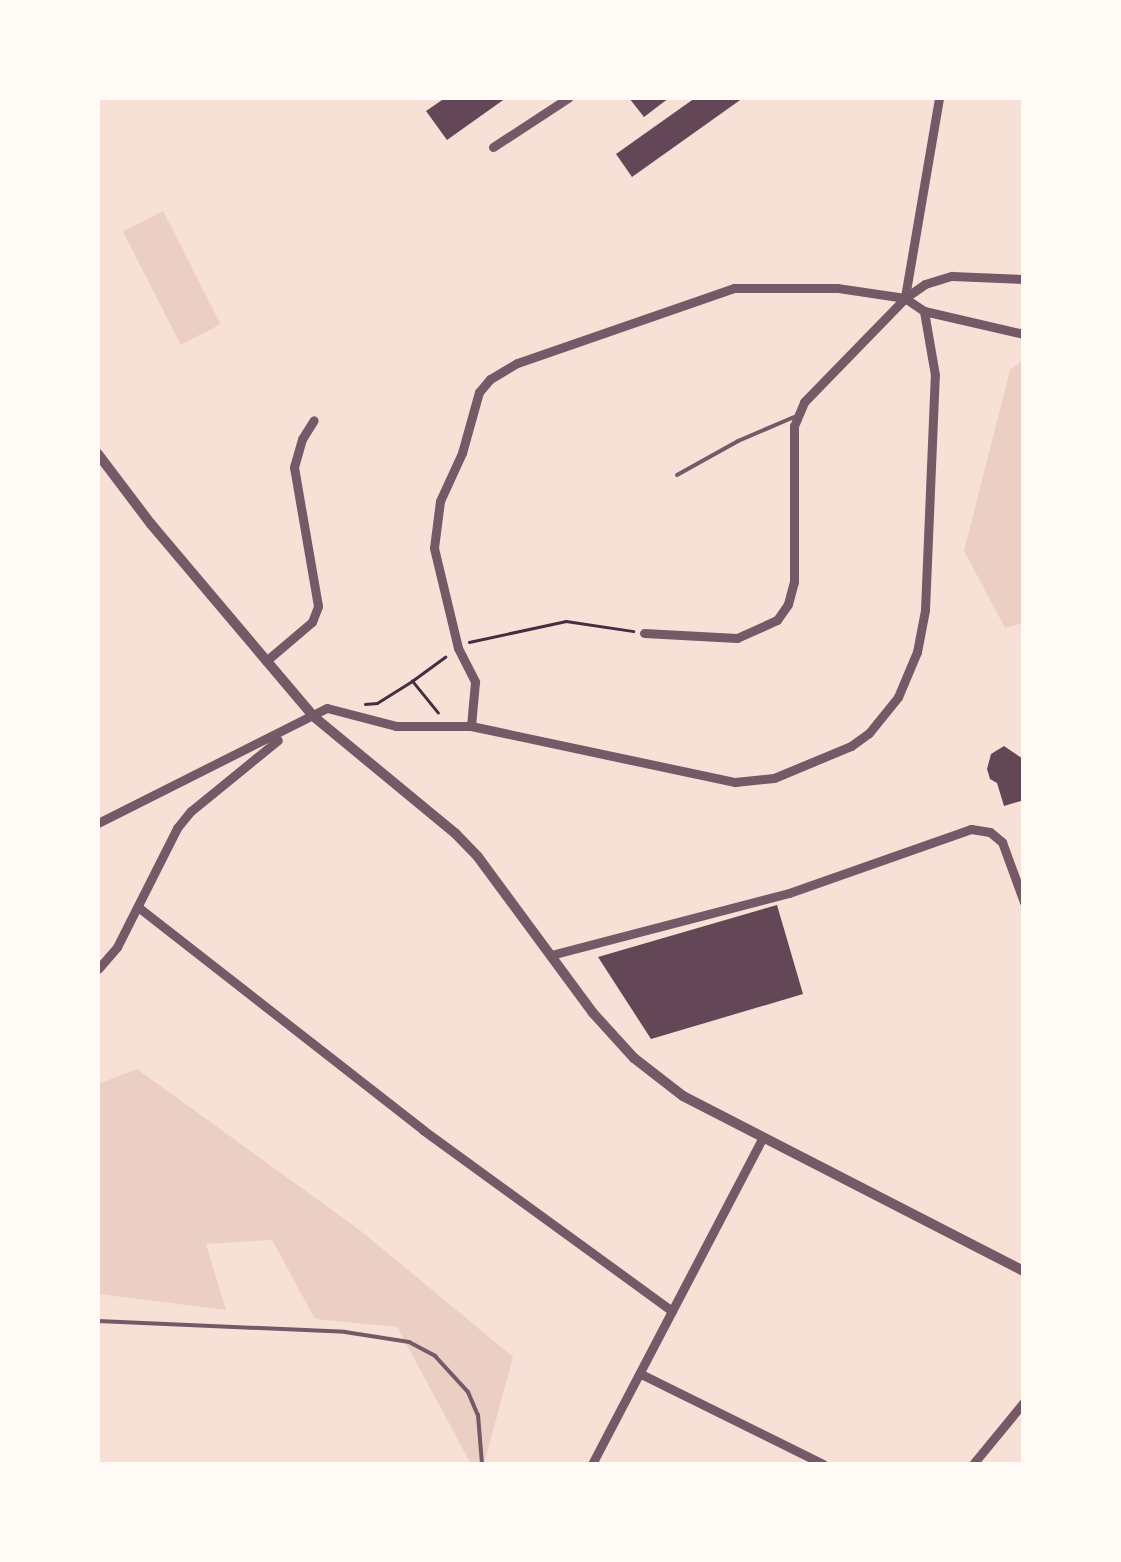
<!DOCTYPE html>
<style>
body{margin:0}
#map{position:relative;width:1121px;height:1562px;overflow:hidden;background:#f7e1d7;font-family:"Times New Roman",serif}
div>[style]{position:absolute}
.green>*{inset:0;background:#ebcfc5;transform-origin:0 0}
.building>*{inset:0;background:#644757}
.path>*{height:2.5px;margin:-1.25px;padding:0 1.25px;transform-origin:1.25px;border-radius:1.25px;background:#4a2c40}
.service>*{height:4px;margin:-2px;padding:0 2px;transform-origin:2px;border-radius:2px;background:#755966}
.minor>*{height:9px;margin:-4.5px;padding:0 4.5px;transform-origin:4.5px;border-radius:4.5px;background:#755966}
.tertiary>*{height:10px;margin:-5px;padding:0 5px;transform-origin:5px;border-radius:5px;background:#755966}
span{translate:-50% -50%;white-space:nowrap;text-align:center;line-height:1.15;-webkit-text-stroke:10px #fffaf5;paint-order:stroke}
.frame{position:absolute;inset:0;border:100px solid #fffaf5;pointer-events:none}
</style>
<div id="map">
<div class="green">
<div style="left:163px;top:211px;width:127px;height:45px;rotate:63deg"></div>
<div style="clip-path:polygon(1023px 360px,1023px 623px,1005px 628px,964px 551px,1010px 370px)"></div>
<div style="clip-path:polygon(137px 1069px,361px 1231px,513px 1357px,484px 1464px,471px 1464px,397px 1327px,315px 1319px,272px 1240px,206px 1244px,226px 1310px,98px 1294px,98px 1084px)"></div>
</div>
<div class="building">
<div style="clip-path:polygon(445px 98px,506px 98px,447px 140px,426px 111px)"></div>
<div style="clip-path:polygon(629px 98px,669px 98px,644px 117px)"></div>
<div style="clip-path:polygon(695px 98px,743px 98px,632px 177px,616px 154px)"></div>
<div style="clip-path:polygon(1004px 746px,1023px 759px,1024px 800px,1004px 806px,997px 783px,990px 779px,987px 769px,991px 754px)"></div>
<div style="clip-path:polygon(777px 905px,803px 994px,651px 1039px,598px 957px)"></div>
</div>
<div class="path">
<div style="left:469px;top:642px;width:99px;rotate:-12.2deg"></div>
<div style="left:566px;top:621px;width:68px;rotate:8.5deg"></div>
<div style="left:365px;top:704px;width:12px;rotate:-5deg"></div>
<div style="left:377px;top:703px;width:40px;rotate:-32deg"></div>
<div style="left:438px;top:713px;width:41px;rotate:-129.1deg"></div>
<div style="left:412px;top:681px;width:41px;rotate:-36deg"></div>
</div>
<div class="service">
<div style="left:677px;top:475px;width:70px;rotate:-29.1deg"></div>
<div style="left:738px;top:441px;width:61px;rotate:-23.2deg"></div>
<div style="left:98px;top:1321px;width:247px;rotate:2.5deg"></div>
<div style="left:345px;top:1332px;width:65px;rotate:8.9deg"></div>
<div style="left:409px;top:1342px;width:30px;rotate:28deg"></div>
<div style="left:435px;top:1356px;width:49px;rotate:47.5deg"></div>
<div style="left:468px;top:1392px;width:25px;rotate:67deg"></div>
<div style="left:478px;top:1415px;width:49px;rotate:85.3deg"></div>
</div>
<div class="minor">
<div style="left:493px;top:147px;width:90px;rotate:-33.2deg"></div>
<div style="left:905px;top:297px;width:202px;rotate:-80.3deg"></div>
<div style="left:924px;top:311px;width:103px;rotate:13deg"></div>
<div style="left:644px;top:633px;width:93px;rotate:3.1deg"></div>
<div style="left:737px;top:638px;width:44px;rotate:-24.2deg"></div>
<div style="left:777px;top:620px;width:19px;rotate:-55deg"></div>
<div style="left:788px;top:604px;width:23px;rotate:-75deg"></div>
<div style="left:794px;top:582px;width:156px;rotate:-90deg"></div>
<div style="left:794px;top:426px;width:26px;rotate:-67deg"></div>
<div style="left:804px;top:402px;width:145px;rotate:-45.8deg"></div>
<div style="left:905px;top:298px;width:24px;rotate:-35deg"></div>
<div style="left:925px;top:284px;width:28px;rotate:-17deg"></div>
<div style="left:952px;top:276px;width:72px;rotate:2.4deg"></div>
<div style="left:266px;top:661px;width:60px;rotate:-40.3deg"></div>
<div style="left:312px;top:622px;width:17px;rotate:-69deg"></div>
<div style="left:318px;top:606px;width:141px;rotate:-99.8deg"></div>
<div style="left:294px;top:467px;width:29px;rotate:-74deg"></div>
<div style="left:302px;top:439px;width:22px;rotate:-58deg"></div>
<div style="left:98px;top:823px;width:256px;rotate:-26.7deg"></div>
<div style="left:327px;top:708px;width:71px;rotate:14.6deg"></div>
<div style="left:396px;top:726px;width:75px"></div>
<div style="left:471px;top:726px;width:270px;rotate:12deg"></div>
<div style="left:735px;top:782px;width:39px;rotate:-6deg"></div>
<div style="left:774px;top:778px;width:83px;rotate:-22.6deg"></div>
<div style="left:851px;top:746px;width:22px;rotate:-36deg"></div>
<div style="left:869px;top:733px;width:46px;rotate:-51.1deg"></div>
<div style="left:898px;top:697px;width:49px;rotate:-67.1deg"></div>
<div style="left:917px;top:652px;width:43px;rotate:-79.2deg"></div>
<div style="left:925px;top:610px;width:235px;rotate:-87.6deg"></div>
<div style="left:935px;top:375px;width:65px;rotate:-99.8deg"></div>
<div style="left:924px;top:311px;width:23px;rotate:-146deg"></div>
<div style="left:905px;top:298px;width:69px;rotate:-171.6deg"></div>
<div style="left:837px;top:288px;width:103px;rotate:180deg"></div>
<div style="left:734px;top:288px;width:230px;rotate:160.9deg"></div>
<div style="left:517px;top:363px;width:31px;rotate:149deg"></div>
<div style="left:490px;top:379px;width:17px;rotate:130deg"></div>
<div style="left:479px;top:392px;width:63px;rotate:105.6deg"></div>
<div style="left:462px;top:453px;width:53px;rotate:114.6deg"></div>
<div style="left:440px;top:501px;width:47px;rotate:97.3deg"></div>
<div style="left:434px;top:548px;width:103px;rotate:76.5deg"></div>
<div style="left:458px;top:648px;width:38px;rotate:63deg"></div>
<div style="left:475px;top:682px;width:44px;rotate:95.2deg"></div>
<div style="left:138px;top:907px;width:362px;rotate:38deg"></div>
<div style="left:423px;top:1130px;width:308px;rotate:36deg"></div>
<div style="left:551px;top:955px;width:246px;rotate:-14.6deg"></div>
<div style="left:789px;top:893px;width:193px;rotate:-19.4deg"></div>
<div style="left:971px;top:829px;width:19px;rotate:9deg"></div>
<div style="left:990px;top:832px;width:16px;rotate:40deg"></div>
<div style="left:1002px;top:842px;width:64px;rotate:69.9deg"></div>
<div style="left:98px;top:969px;width:29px;rotate:-49deg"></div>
<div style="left:117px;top:947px;width:133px;rotate:-63.2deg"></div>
<div style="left:177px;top:828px;width:22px;rotate:-51deg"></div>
<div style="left:191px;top:811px;width:112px;rotate:-39.2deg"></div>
<div style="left:641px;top:1374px;width:203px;rotate:26.3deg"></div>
<div style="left:592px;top:1464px;width:369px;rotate:-62.4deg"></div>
<div style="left:973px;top:1464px;width:80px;rotate:-50.6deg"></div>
</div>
<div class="tertiary">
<div style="left:98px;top:454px;width:88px;rotate:52.9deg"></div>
<div style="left:151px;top:524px;width:251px;rotate:49.8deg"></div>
<div style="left:313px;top:716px;width:184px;rotate:39.5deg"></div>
<div style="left:455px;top:833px;width:33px;rotate:46deg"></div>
<div style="left:478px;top:857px;width:194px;rotate:53.6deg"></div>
<div style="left:593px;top:1013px;width:61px;rotate:47.7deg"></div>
<div style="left:634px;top:1058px;width:62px;rotate:37.8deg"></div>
<div style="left:683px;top:1096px;width:383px;rotate:27.2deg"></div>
</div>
<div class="frame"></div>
</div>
